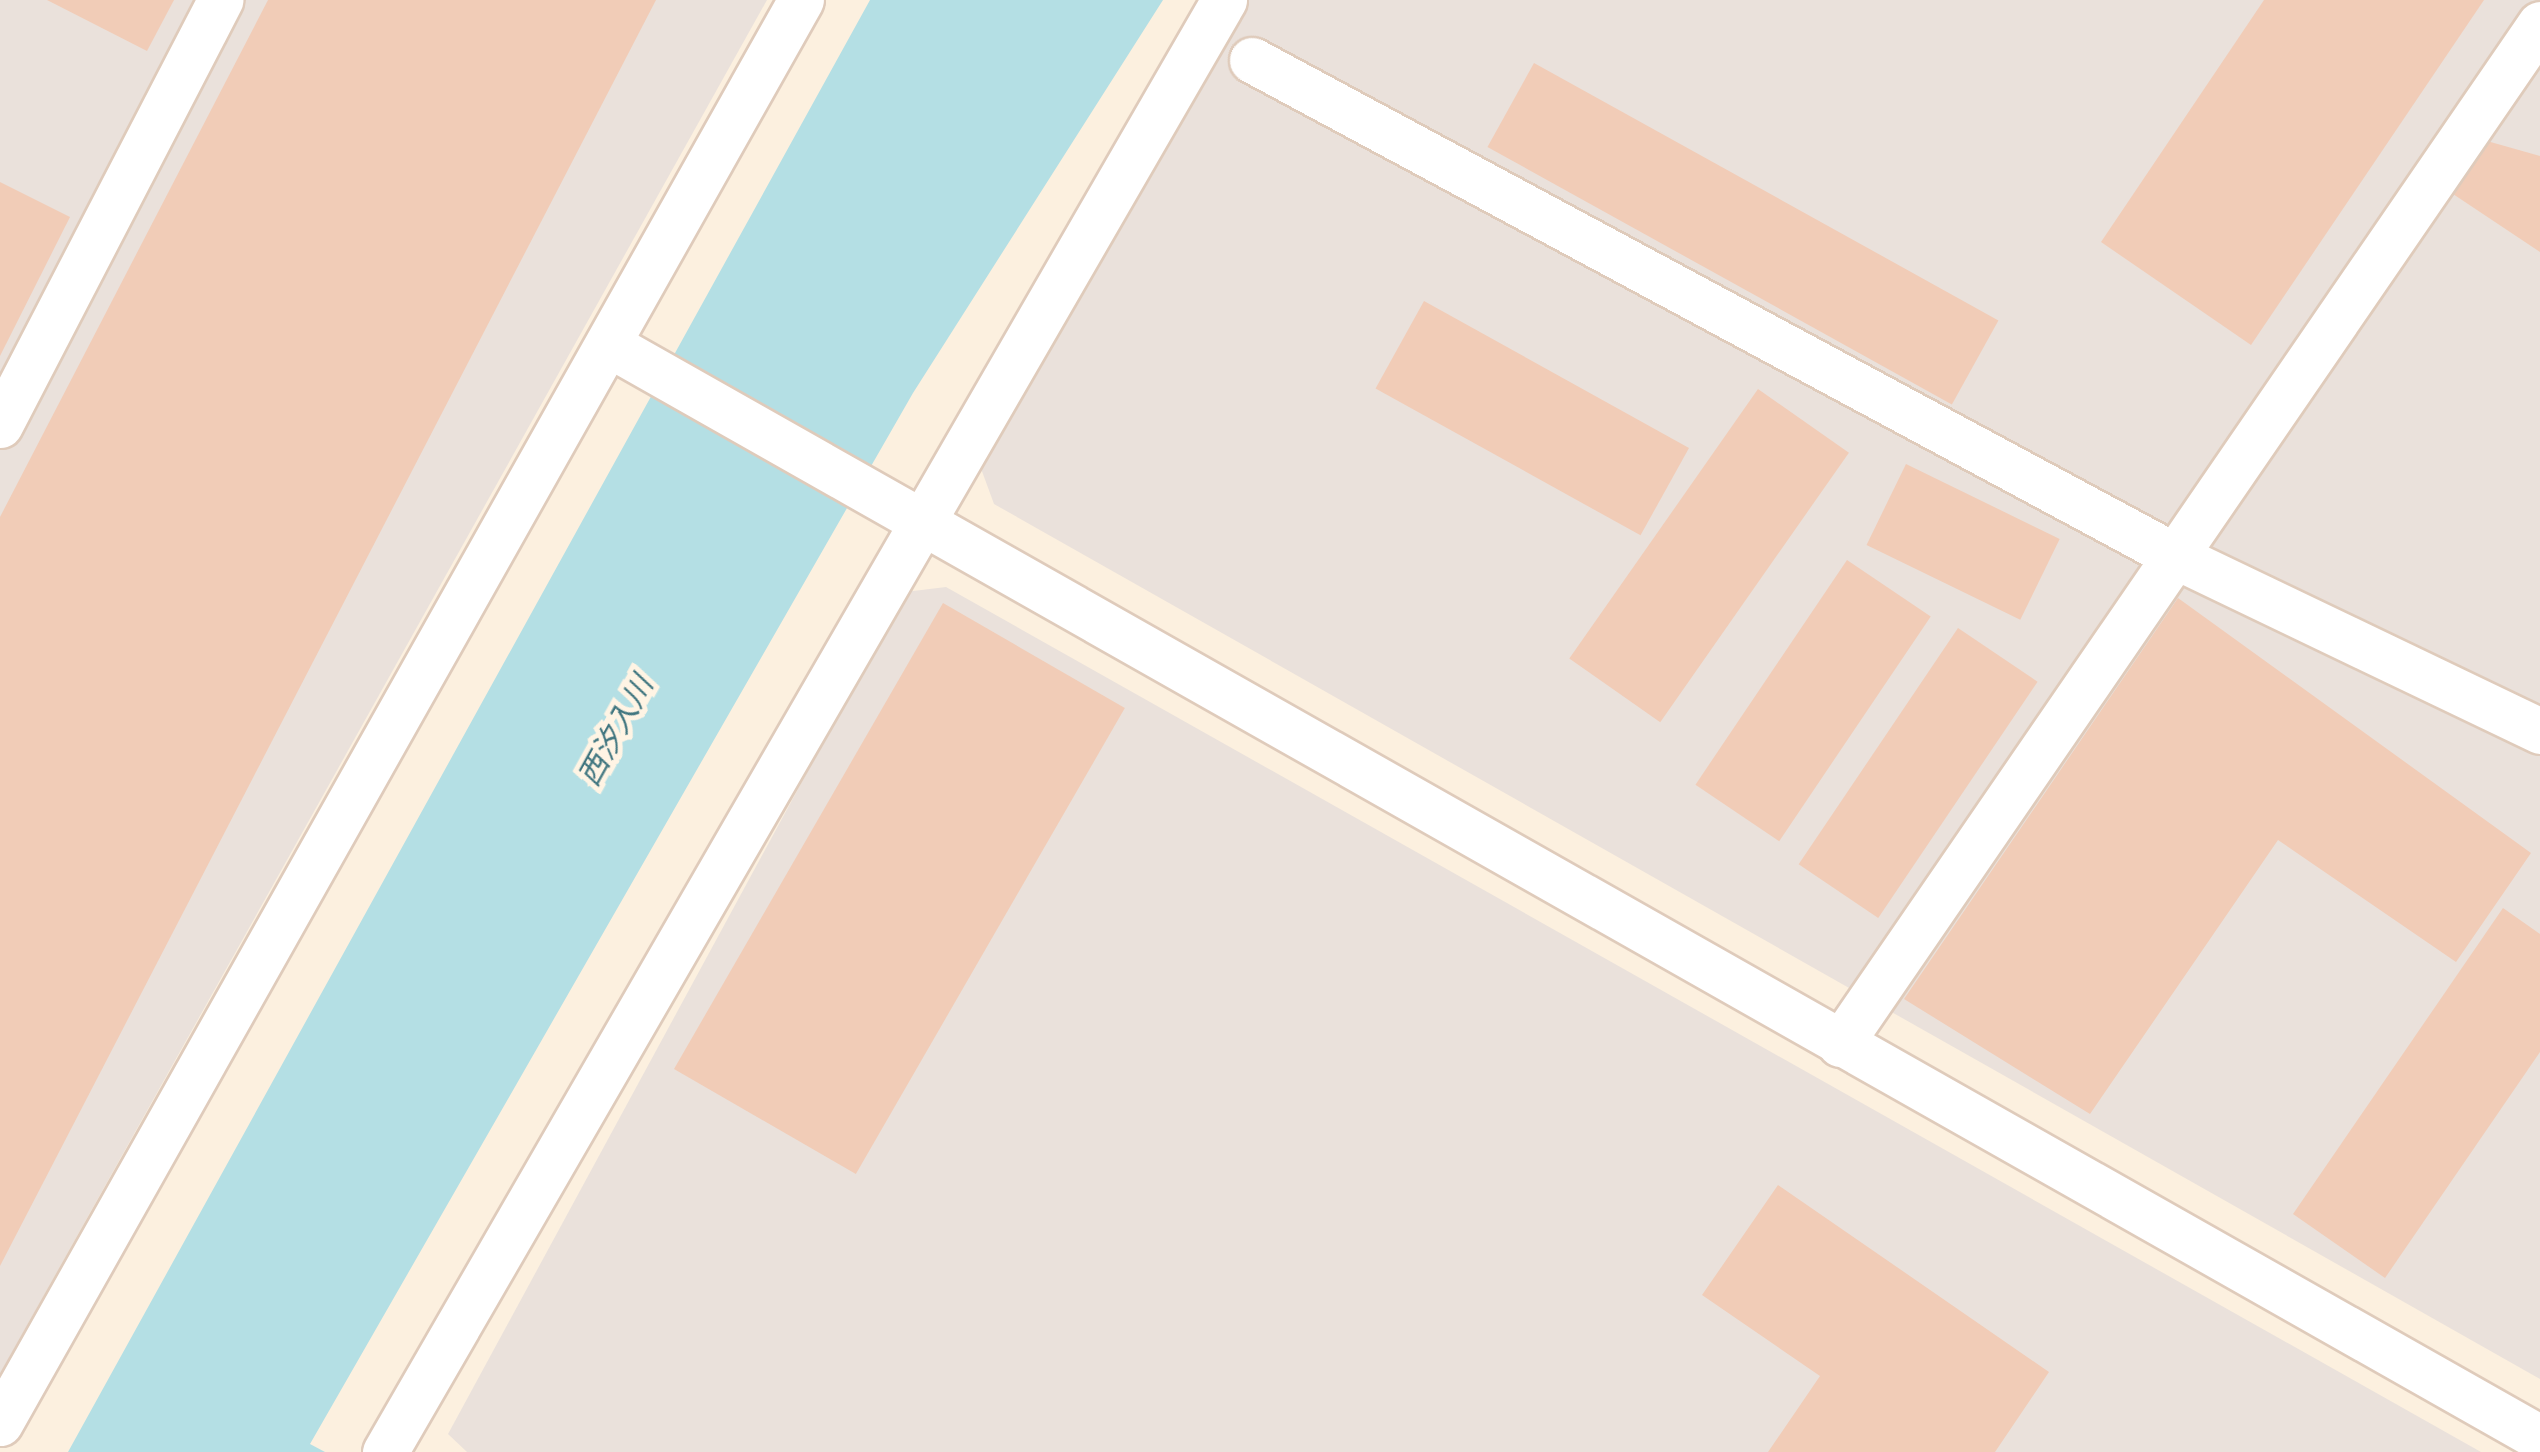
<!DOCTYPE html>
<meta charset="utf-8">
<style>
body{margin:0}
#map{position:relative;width:2540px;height:1452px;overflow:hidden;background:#fcf0df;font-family:Karla,"Noto Sans JP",sans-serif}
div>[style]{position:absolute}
.industrial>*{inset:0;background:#eae1db}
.water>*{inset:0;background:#b4dfe4}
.building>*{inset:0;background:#f1ccb7;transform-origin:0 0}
.roads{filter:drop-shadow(2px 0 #dfcbbb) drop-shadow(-2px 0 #dfcbbb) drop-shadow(0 2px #dfcbbb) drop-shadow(0 -2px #dfcbbb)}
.minor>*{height:45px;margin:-22.5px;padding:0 22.5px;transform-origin:22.5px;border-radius:22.5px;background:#fff}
span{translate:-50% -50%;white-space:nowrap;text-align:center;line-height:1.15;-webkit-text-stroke:10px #fff4e4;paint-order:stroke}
.water-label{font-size:30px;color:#3f757f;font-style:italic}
</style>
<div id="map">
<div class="industrial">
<div style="clip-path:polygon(0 0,767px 0,0 1374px)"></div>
<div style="clip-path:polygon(1240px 0,2540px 0,2540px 1379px,994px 504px,976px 455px)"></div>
<div style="clip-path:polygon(946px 587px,2481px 1452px,467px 1452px,448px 1434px,905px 592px)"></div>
</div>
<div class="water">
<div style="clip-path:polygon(870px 0,1163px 0,913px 393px,310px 1444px,325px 1452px,68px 1452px)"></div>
</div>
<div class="building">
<div style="clip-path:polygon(47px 0,174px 0,147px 51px)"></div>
<div style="clip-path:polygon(268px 0,656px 0,0 1266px,0 517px)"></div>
<div style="clip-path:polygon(2264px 0,2484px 0,2251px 345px,2101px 242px)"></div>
<div style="left:1534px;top:63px;width:531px;height:96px;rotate:29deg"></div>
<div style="clip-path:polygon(2487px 141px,2540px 156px,2540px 252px,2450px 192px)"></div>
<div style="clip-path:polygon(0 182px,70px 217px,0 356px)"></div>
<div style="left:1424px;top:301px;width:303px;height:100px;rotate:29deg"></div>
<div style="left:1758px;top:389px;width:111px;height:329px;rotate:35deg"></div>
<div style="left:1906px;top:464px;width:171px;height:90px;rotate:26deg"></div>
<div style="left:1847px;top:560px;width:101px;height:271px;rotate:34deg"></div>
<div style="clip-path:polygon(2178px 598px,2531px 853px,2456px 962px,2278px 840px,2090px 1114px,1904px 999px)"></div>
<div style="left:943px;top:603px;width:210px;height:538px;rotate:30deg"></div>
<div style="left:1958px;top:628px;width:96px;height:285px;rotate:34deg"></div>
<div style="clip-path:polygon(2503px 908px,2540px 934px,2540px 1052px,2385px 1278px,2293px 1214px)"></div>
<div style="clip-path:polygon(1778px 1185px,2049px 1372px,1995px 1452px,1768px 1452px,1820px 1376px,1702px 1295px)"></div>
</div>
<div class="roads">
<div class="minor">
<div style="left:1252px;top:60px;width:1048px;rotate:28.25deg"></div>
<div style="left:2175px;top:556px;width:405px;rotate:25.6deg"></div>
<div style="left:608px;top:344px;width:2220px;rotate:29.52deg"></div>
<div style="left:0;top:425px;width:479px;rotate:-62.6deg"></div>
<div style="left:1840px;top:1044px;width:1237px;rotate:-55.54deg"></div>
<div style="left:0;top:1423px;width:1633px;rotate:-60.63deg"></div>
<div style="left:385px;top:1452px;width:1677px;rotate:-59.98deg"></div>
</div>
</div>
<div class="water-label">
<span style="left:616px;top:731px;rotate:-61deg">西汐入川</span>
</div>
</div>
